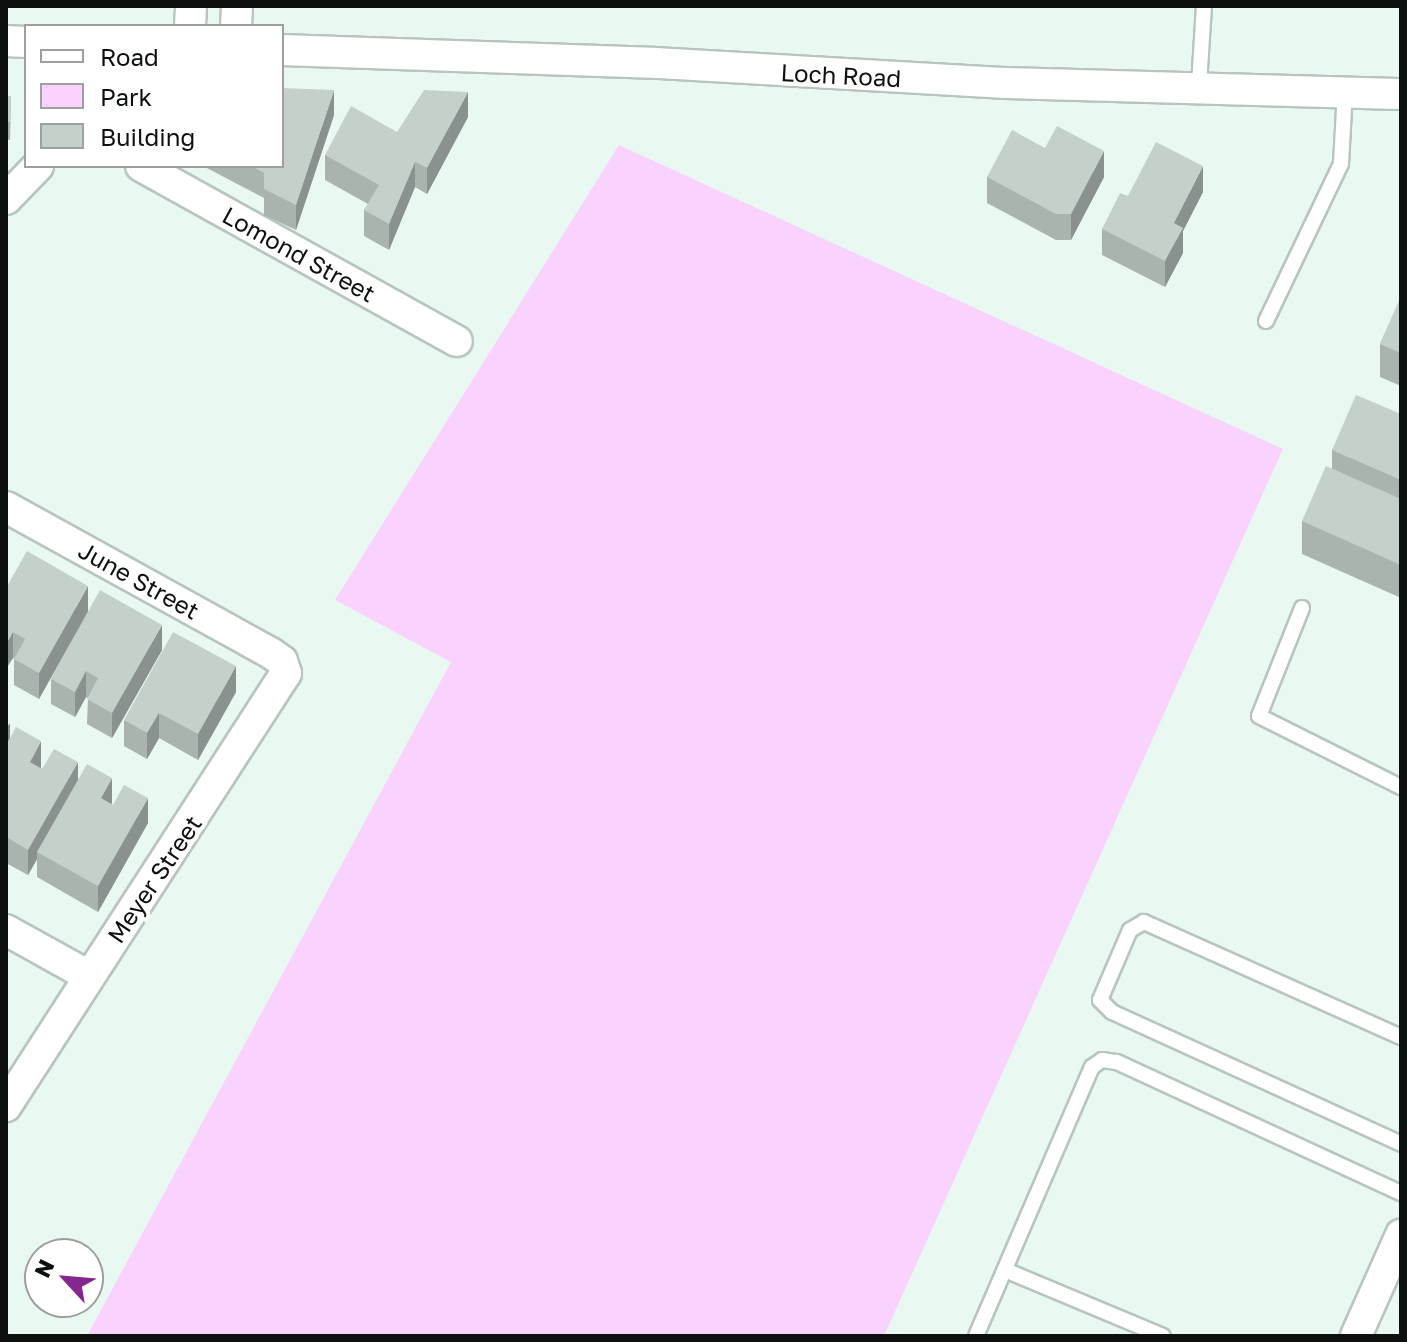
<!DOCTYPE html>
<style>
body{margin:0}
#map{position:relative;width:1407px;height:1342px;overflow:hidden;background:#eaf8f2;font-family:"Golos Text",sans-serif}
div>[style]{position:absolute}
.green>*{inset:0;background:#f9d3fd}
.roads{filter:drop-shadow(2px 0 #b8c5bf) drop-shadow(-2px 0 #b8c5bf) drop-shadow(0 2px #b8c5bf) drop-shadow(0 -2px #b8c5bf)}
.lane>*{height:14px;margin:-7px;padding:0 7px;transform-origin:7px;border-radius:7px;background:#fff}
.street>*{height:30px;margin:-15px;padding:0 15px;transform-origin:15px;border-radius:15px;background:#fff}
.wall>*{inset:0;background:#a9b4af}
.shaded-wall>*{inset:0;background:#89928e}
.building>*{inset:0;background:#c4d1cb}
span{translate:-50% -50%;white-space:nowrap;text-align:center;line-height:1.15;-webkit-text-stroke:8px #fff;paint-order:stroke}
.street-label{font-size:24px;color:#0c100e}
.frame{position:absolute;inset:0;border:8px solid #0c100e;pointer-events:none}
.legend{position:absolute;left:24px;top:24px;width:260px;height:144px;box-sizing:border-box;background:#fff;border:2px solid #9e9f9f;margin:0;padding:10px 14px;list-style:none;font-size:24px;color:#0c100e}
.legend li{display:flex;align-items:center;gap:16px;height:40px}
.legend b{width:40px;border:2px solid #9e9f9f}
.north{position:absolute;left:24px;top:1238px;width:80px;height:80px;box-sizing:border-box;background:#fff;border:2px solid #9e9f9f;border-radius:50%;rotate:296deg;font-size:22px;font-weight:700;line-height:32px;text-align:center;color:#0c100e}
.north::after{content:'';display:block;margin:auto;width:28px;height:36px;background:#862791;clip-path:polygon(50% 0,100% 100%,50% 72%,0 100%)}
</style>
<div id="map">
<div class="green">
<div style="clip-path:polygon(619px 145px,1283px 449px,884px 1336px,87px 1336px,451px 662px,335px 600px)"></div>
</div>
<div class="roads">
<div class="lane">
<div style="left:1199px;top:85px;width:79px;rotate:-86.4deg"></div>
<div style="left:1266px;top:321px;width:174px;rotate:-64.5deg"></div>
<div style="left:1341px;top:164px;width:73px;rotate:-86.9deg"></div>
<div style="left:1302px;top:608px;width:116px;rotate:111.7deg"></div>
<div style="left:1259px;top:716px;width:159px;rotate:26.6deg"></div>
<div style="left:1401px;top:1037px;width:282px;rotate:-155.9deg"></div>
<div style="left:1144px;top:922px;width:16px;rotate:150deg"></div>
<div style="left:1130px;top:930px;width:76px;rotate:113.2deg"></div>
<div style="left:1100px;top:1000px;width:17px;rotate:45deg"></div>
<div style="left:1112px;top:1012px;width:318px;rotate:24.5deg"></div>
<div style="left:1005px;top:1270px;width:171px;rotate:22.7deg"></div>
<div style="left:976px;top:1336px;width:293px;rotate:-66.7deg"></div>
<div style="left:1092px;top:1067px;width:12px;rotate:-35deg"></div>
<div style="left:1102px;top:1060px;width:15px;rotate:8deg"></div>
<div style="left:1117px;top:1062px;width:313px;rotate:24.8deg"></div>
</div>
<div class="street">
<div style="left:190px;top:26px;width:20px;rotate:-87deg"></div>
<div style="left:236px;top:26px;width:20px;rotate:-87deg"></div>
<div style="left:6px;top:41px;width:20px;rotate:3deg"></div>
<div style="left:282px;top:50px;width:375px;rotate:2deg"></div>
<div style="left:657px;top:63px;width:348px;rotate:3.3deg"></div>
<div style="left:1004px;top:83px;width:397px;rotate:1.6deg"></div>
<div style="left:141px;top:166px;width:361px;rotate:29deg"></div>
<div style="left:6px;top:199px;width:46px;rotate:-45.9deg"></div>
<div style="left:6px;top:507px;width:304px;rotate:28.9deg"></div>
<div style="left:272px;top:654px;width:12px;rotate:35deg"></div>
<div style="left:282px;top:661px;width:13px;rotate:72deg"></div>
<div style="left:286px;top:673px;width:516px;rotate:122.89deg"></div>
<div style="left:6px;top:930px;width:95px;rotate:29deg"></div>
<div style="left:1356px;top:1336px;width:111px;rotate:-66deg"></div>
</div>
</div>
<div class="wall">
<div style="clip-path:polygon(6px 96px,11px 96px,10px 140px,6px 139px)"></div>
<div style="clip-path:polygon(334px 115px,296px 230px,264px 215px,264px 198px,203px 166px,282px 166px)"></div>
<div style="clip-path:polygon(468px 117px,427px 194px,415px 187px,389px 250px,364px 236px,364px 210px,368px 204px,325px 180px,325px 155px)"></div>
<div style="clip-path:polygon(1045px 148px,1104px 177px,1071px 240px,1056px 240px,987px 203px,987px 177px)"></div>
<div style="clip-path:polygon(1203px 192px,1183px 231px,1183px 253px,1165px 287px,1102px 255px,1102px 229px,1128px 196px)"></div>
<div style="clip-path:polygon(1401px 297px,1401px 386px,1380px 377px,1380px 344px)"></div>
<div style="clip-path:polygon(1401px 414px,1401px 598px,1302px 554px,1302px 521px,1332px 469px,1332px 450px)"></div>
<div style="clip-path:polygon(6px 588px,88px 611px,162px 650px,112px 738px,87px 724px,88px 698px,86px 697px,75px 717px,51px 704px,51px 679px,80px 626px,39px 699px,14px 685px,14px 659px,13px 658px)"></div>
<div style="clip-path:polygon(236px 692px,198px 760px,159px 738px,147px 759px,124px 746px,124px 720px)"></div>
<div style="clip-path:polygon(6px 721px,10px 738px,41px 767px,41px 768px,78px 780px,111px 804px,148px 823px,98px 912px,37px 877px,37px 859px,28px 875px,6px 863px)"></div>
</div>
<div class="shaded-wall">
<div style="clip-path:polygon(334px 90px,334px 115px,296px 230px,296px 205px)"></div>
<div style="clip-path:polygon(468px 92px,468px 117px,427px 194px,427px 168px)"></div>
<div style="clip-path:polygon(1104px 151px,1104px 177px,1071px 240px,1071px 214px)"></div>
<div style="clip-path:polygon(415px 162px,415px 187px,389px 250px,389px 224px)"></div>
<div style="clip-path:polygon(1203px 166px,1203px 192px,1183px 231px,1183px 253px,1165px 287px,1165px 261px,1174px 223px)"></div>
<div style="clip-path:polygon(88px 586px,88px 611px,39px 699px,39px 673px)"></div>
<div style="clip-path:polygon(162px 625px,162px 650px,112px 738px,112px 713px)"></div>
<div style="clip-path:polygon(13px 632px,13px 658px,6px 669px,6px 644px)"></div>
<div style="clip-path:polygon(236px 666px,236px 692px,198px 760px,198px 734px)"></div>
<div style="clip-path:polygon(86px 671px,86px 697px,75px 717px,75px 692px)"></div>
<div style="clip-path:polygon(159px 713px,159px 738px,147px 759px,147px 733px)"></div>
<div style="clip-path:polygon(10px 723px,10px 748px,6px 755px,6px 729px)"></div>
<div style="clip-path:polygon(41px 741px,41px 767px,30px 788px,30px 762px)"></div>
<div style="clip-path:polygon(78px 762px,78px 787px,37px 852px,37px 859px,28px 875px,28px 850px)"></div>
<div style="clip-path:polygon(112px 778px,112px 803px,101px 824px,101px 798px)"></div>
<div style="clip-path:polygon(148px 798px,148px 823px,98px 912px,98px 886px)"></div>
</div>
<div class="building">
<div style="clip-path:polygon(282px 88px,334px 90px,296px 205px,264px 189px,264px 173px,252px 166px,282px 166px)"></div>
<div style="clip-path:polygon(424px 90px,468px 92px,427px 168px,415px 162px,389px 224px,364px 210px,379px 185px,325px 155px,351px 106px,397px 132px)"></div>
<div style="clip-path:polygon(6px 96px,11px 96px,10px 122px,6px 122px)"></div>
<div style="clip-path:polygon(1057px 126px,1104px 151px,1071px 214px,1056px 214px,987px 177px,1012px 130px,1045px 148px)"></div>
<div style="clip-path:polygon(1156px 142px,1203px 166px,1174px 223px,1183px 228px,1165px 261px,1102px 229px,1120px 193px,1128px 196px)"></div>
<div style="clip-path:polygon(1401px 297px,1401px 353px,1380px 344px)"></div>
<div style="clip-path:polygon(1356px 395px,1401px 414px,1401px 480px,1332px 450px)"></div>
<div style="clip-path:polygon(1326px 466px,1401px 499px,1401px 565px,1302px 521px)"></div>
<div style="clip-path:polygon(27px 551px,88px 586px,39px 673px,14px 659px,25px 639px,13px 632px,6px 644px,6px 588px)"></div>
<div style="clip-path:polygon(100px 590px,162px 625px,112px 713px,87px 699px,98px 678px,86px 671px,75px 692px,51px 679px)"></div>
<div style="clip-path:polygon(173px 632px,236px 666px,198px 734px,159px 713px,147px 733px,124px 720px)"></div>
<div style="clip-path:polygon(16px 727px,41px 741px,30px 762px,42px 769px,54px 749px,78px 762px,28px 850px,6px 837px,6px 745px)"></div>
<div style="clip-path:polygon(87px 764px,112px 778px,101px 798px,113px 805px,124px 785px,148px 798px,98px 886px,37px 852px)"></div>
</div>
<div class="street-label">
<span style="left:841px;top:75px;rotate:3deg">Loch Road</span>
<span style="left:299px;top:254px;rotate:29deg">Lomond Street</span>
<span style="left:139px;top:580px;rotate:29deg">June Street</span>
<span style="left:154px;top:879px;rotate:-56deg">Meyer Street</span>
</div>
<div class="frame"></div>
<ul class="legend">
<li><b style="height:10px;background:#fff"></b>Road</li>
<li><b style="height:22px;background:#f9d3fd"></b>Park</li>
<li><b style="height:22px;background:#c4d1cb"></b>Building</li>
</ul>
<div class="north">N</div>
</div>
